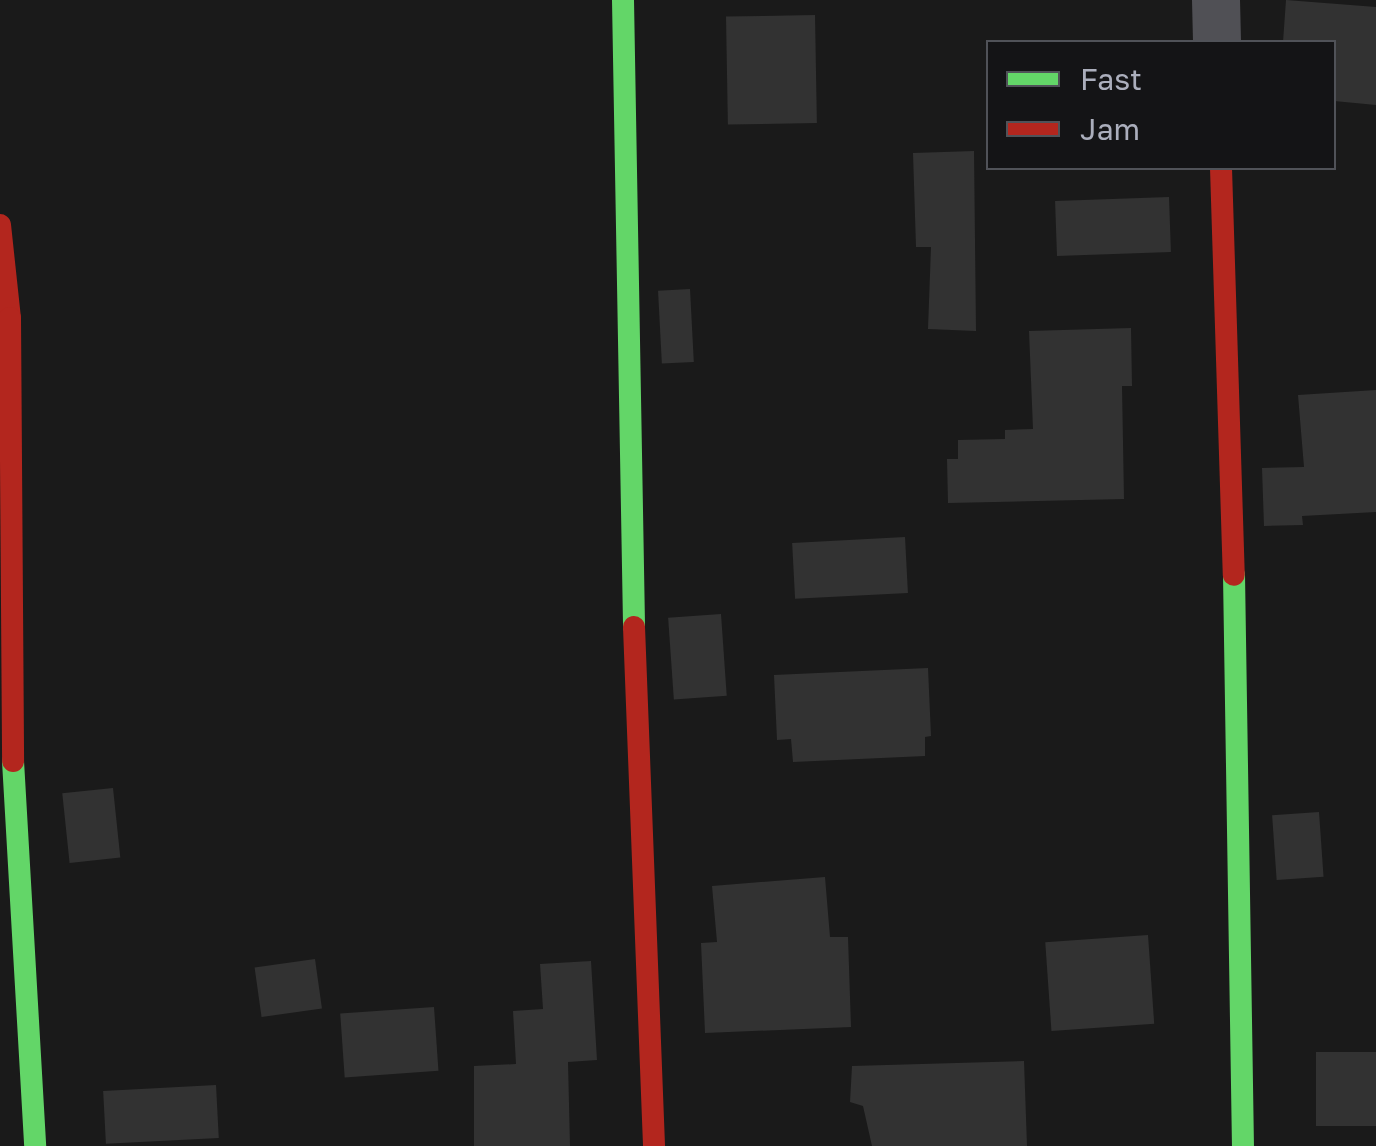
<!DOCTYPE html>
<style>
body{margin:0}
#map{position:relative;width:1376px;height:1146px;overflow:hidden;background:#1a1a1a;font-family:"Golos Text",sans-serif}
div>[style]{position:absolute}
.building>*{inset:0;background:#323232;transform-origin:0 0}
.street>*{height:48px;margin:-24px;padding:0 24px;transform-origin:24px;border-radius:24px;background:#505055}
.fast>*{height:22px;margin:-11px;padding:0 11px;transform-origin:11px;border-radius:11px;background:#63d668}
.jam>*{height:22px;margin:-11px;padding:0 11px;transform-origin:11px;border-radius:11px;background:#b3261e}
span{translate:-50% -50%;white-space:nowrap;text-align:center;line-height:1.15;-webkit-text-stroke:8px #141416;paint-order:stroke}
.legend{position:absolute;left:986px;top:40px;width:350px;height:130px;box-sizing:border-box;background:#141416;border:2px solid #505258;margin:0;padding:12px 18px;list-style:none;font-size:30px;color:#abaebc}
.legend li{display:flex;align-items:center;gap:20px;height:50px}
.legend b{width:50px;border:2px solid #505258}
</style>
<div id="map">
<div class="building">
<div style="clip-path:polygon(1286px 0,1376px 7px,1376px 105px,1334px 101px,1334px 42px,1283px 42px)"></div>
<div style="left:815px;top:15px;width:108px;height:89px;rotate:89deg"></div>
<div style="clip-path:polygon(974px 151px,976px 331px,928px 329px,931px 247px,916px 247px,913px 153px)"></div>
<div style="left:1169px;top:197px;width:55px;height:114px;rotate:88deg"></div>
<div style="left:690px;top:289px;width:73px;height:32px;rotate:87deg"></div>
<div style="clip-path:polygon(1131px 328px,1132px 386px,1122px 386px,1124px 499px,948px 503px,947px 459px,958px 459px,958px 440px,1005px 439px,1005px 430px,1033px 429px,1029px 331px)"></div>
<div style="clip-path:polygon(1376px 390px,1376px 512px,1302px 516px,1303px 525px,1264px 526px,1262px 468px,1304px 467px,1298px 395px)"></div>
<div style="left:905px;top:537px;width:56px;height:113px;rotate:87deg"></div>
<div style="left:721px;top:614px;width:82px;height:53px;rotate:86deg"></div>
<div style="clip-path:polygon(928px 668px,931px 736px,925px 737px,925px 756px,793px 762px,791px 739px,777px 740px,774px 675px)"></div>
<div style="left:113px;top:788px;width:70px;height:51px;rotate:84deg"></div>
<div style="left:1319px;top:812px;width:65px;height:47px;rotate:86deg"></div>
<div style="clip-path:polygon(825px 877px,830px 937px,848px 937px,851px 1027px,705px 1033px,701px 943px,717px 942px,712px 886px)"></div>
<div style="left:1148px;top:935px;width:89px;height:103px;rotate:86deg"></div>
<div style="left:315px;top:959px;width:50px;height:61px;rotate:82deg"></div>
<div style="clip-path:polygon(591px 961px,597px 1060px,568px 1062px,570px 1146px,474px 1146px,474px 1066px,516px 1064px,513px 1011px,543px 1009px,540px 964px)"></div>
<div style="left:434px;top:1007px;width:64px;height:94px;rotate:86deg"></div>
<div style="left:1376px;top:1052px;width:74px;height:60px;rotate:90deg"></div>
<div style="clip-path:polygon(1024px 1061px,1027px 1146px,872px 1146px,863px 1106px,850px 1102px,852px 1066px)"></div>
<div style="left:216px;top:1085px;width:53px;height:113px;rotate:87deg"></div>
</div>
<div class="street">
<div style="left:1216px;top:0;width:42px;rotate:88.6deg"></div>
</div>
<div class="fast">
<div style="left:623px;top:0;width:627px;rotate:88.99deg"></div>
<div style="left:1234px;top:575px;width:571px;rotate:89.1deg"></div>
<div style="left:13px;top:761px;width:386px;rotate:86.7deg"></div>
</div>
<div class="jam">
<div style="left:1221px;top:168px;width:407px;rotate:88.2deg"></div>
<div style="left:0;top:225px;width:94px;rotate:83.9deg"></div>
<div style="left:10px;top:318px;width:443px;rotate:89.6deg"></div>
<div style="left:634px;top:627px;width:519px;rotate:87.79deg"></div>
</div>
<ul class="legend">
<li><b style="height:12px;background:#63d668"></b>Fast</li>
<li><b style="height:12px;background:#b3261e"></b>Jam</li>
</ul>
</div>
